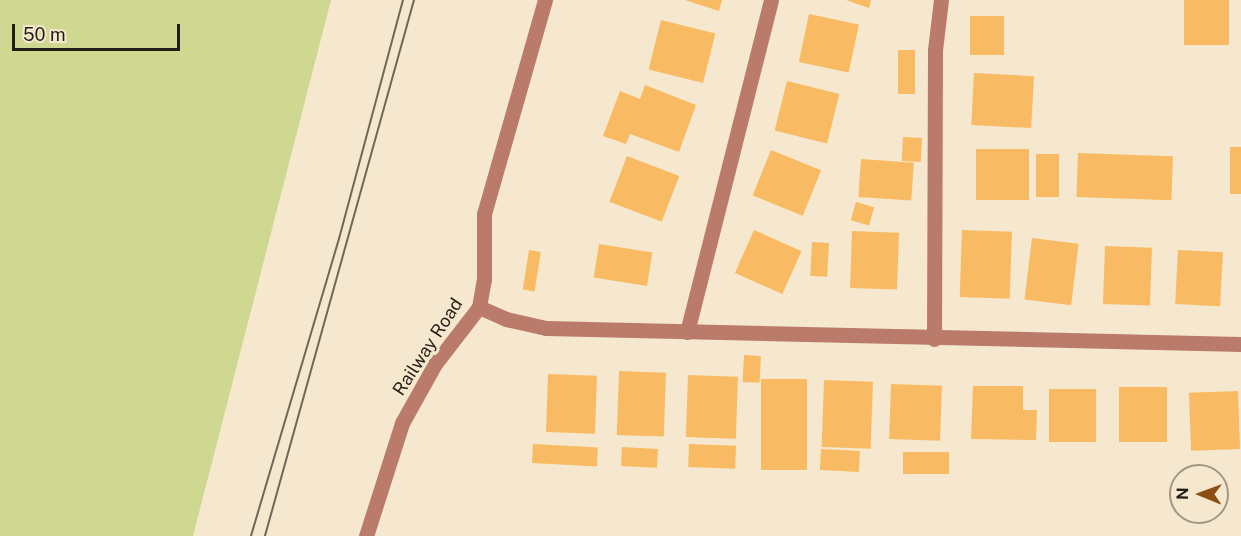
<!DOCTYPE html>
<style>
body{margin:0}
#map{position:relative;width:1241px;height:536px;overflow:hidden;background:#f6e8ce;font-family:"Public Sans",sans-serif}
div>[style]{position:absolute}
.green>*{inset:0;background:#ced890}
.building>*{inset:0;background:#f8bb63;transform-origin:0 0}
.street>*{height:15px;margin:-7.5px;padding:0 7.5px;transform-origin:7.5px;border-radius:7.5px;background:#ba7b6b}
.tram>*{height:1.5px;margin:-0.75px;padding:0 0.75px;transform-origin:0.75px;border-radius:0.75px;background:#706758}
span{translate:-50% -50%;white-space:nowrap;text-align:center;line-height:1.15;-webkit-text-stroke:6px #f6e8ce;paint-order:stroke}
.street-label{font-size:18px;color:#231e15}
.north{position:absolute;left:1169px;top:464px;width:60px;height:60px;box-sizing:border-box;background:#f6e8ce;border:2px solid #a29784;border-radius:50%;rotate:271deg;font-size:16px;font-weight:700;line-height:24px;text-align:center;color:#231e15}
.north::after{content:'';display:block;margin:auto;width:21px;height:27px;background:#8d4e16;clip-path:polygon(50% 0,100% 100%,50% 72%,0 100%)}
.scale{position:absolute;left:12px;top:24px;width:168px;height:27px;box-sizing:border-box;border:3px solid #231e15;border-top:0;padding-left:8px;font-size:18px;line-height:21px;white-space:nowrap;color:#231e15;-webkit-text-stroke:4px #f6e8ce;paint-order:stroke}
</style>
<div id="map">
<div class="green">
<div style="clip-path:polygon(0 0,331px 0,193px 536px,0 536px)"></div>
</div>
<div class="building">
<div style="clip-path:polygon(685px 0,722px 0,719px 11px)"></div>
<div style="clip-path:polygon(846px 0,871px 0,869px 8px)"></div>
<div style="left:1184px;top:0;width:45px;height:45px"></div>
<div style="left:809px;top:14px;width:51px;height:49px;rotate:12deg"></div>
<div style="left:970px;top:16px;width:34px;height:39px"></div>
<div style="left:661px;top:20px;width:56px;height:51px;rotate:14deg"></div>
<div style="left:898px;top:50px;width:17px;height:44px"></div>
<div style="left:974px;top:73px;width:60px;height:52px;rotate:3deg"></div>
<div style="left:787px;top:81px;width:54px;height:51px;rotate:14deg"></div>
<div style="clip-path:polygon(645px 85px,696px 105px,679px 152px,630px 134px,626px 144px,603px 136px,620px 91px,640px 99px)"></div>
<div style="left:903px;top:137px;width:19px;height:24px;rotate:3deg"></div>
<div style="left:1241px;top:147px;width:47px;height:11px;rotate:90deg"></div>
<div style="left:976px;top:149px;width:53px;height:51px"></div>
<div style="left:771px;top:150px;width:54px;height:49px;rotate:22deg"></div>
<div style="left:1078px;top:153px;width:95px;height:44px;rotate:2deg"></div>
<div style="left:1036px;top:154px;width:23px;height:43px"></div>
<div style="left:627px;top:156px;width:56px;height:49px;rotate:21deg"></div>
<div style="left:861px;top:159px;width:53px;height:38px;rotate:4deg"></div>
<div style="left:856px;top:202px;width:19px;height:19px;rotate:16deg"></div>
<div style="left:754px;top:230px;width:52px;height:47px;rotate:24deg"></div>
<div style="left:962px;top:230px;width:50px;height:67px;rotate:2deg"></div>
<div style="left:852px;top:231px;width:47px;height:57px;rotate:2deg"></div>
<div style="left:1032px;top:238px;width:47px;height:62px;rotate:7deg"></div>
<div style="left:812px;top:242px;width:17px;height:34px;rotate:3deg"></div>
<div style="left:599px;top:244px;width:54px;height:34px;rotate:9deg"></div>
<div style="left:1105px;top:246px;width:47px;height:58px;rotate:2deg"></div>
<div style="left:529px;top:250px;width:12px;height:40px;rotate:9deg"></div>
<div style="left:1178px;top:250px;width:45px;height:54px;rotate:3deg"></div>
<div style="left:744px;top:355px;width:17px;height:27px;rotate:3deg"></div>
<div style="left:619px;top:371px;width:47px;height:64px;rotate:2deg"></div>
<div style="left:548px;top:374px;width:49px;height:58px;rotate:2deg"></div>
<div style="left:688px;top:375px;width:50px;height:62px;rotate:2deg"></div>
<div style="left:761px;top:379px;width:46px;height:91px"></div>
<div style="left:824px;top:380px;width:49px;height:67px;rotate:2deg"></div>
<div style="left:891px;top:384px;width:51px;height:55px;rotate:2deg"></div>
<div style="clip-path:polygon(973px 386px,1023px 386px,1023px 410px,1037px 410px,1036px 440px,971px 439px)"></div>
<div style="left:1119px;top:387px;width:48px;height:55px"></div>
<div style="left:1049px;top:389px;width:47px;height:53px"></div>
<div style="left:1238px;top:391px;width:58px;height:49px;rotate:88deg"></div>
<div style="left:533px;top:444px;width:65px;height:19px;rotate:3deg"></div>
<div style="left:689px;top:444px;width:47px;height:23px;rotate:2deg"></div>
<div style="left:622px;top:447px;width:36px;height:19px;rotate:3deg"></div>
<div style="left:821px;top:449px;width:39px;height:21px;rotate:3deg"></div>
<div style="left:903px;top:452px;width:46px;height:22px"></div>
</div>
<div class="street">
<div style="left:479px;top:307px;width:30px;rotate:24deg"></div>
<div style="left:506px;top:319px;width:41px;rotate:12.7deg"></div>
<div style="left:546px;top:328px;width:695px;rotate:1.32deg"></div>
<div style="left:687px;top:332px;width:342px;rotate:-75.8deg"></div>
<div style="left:934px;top:339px;width:289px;rotate:-89.8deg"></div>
<div style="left:935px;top:50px;width:50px;rotate:-83.2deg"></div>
<div style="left:366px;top:536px;width:119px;rotate:-72.3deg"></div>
<div style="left:402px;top:423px;width:68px;rotate:-60.8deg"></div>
<div style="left:435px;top:364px;width:72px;rotate:-52.3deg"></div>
<div style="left:479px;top:307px;width:27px;rotate:-80deg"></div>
<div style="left:484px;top:280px;width:66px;rotate:-90deg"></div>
<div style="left:484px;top:214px;width:223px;rotate:-74.1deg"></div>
</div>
<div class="tram">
<div style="left:251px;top:536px;width:310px;rotate:-73.5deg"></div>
<div style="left:339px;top:239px;width:247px;rotate:-75deg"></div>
<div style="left:265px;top:536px;width:556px;rotate:-74.46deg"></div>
</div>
<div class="street-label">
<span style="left:428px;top:347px;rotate:-57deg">Railway Road</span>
</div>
<div class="north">N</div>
<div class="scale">50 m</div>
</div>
